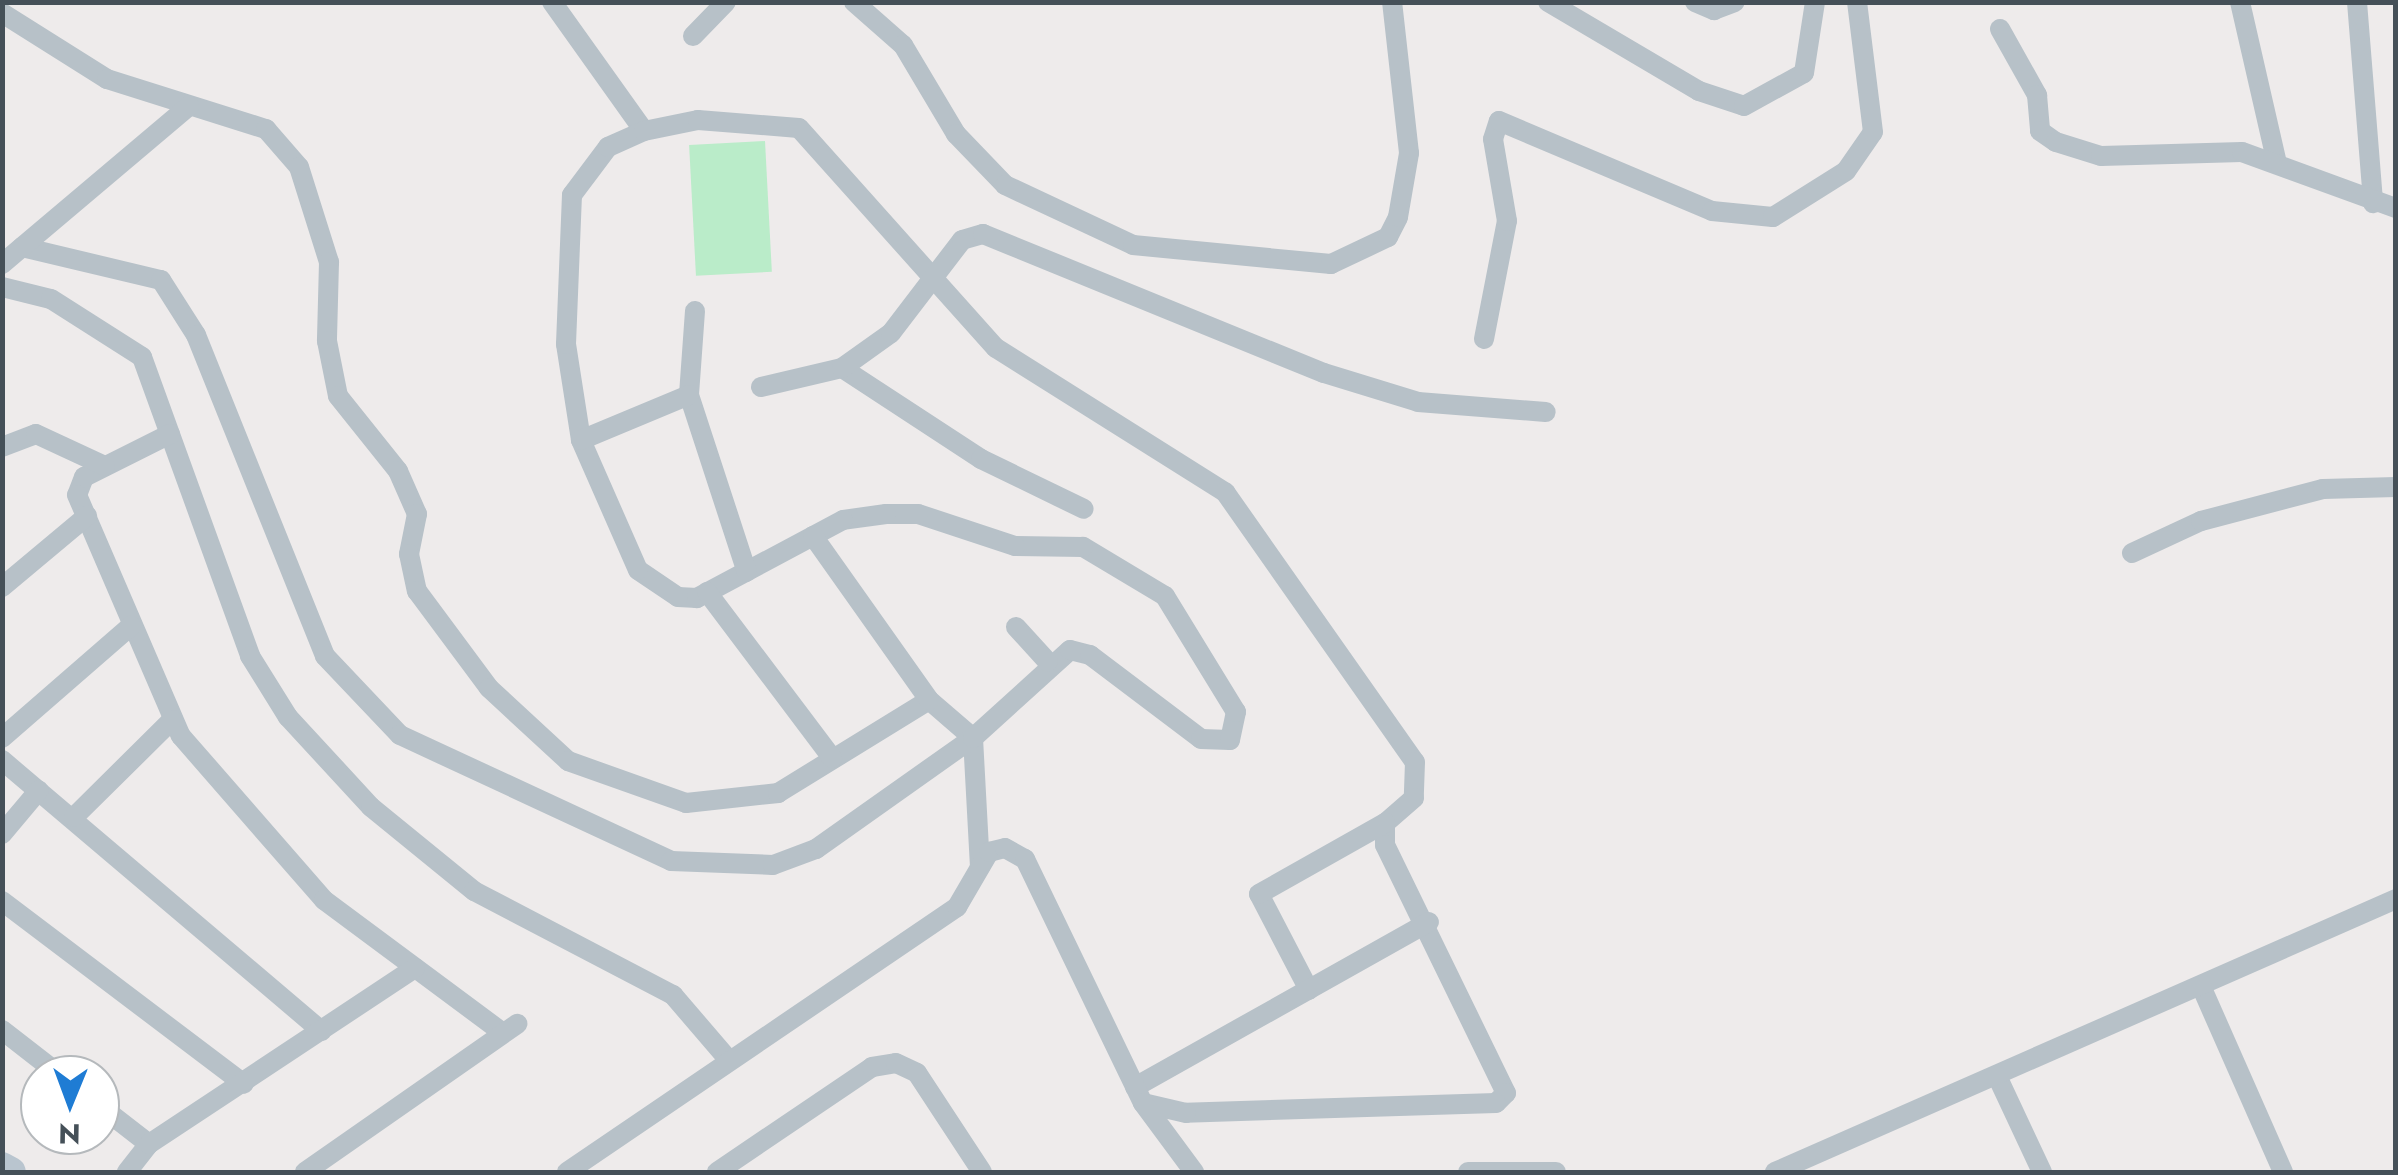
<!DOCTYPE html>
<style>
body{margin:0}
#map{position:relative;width:2398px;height:1175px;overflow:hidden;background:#eeebeb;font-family:Jost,sans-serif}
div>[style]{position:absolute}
.green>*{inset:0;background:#baecc9;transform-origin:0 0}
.street>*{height:20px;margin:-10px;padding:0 10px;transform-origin:10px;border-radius:10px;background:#b7c1c8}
.secondary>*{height:30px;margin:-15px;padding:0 15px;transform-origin:15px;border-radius:15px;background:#b9c5cf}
span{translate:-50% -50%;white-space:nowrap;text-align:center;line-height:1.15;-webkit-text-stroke:9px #fff;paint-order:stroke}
.frame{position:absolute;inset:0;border:5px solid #455058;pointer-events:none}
.north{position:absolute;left:20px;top:1055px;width:100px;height:100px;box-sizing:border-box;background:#fff;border:2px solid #b5b9bc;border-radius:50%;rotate:181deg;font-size:28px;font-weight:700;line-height:40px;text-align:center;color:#455058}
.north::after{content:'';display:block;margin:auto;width:35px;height:45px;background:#1f7cd4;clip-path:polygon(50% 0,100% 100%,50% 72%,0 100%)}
</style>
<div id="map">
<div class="green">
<div style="left:765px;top:141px;width:131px;height:76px;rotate:87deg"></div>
</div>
<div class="street">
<div style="left:552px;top:2px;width:158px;rotate:54.5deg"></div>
<div style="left:854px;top:2px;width:65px;rotate:41.3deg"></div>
<div style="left:903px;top:45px;width:104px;rotate:59.2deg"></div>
<div style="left:956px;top:134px;width:71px;rotate:46.1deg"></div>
<div style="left:1005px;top:185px;width:141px;rotate:25.1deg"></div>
<div style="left:1133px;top:245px;width:199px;rotate:5.5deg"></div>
<div style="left:1331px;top:264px;width:63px;rotate:-25.3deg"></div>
<div style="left:1388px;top:237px;width:22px;rotate:-63deg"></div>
<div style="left:1398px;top:217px;width:65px;rotate:-80.2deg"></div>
<div style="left:1409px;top:153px;width:152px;rotate:-96.4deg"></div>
<div style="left:1548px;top:2px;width:175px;rotate:30.5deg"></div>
<div style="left:1699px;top:91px;width:47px;rotate:18.4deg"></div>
<div style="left:1744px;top:106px;width:68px;rotate:-28.8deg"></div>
<div style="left:1804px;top:73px;width:72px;rotate:-81.2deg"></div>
<div style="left:1695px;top:2px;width:21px;rotate:23deg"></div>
<div style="left:1714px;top:10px;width:22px;rotate:-21deg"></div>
<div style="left:2240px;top:2px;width:166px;rotate:77.1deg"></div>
<div style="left:2357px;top:2px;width:202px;rotate:85.4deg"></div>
<div style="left:2px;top:13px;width:124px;rotate:32.2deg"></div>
<div style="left:107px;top:79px;width:167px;rotate:17.5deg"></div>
<div style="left:266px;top:129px;width:50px;rotate:49deg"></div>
<div style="left:299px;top:167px;width:100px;rotate:72.5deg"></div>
<div style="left:329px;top:262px;width:79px;rotate:91.5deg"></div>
<div style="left:327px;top:341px;width:56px;rotate:78.7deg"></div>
<div style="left:338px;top:396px;width:96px;rotate:51.3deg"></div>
<div style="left:398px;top:471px;width:47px;rotate:66.2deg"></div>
<div style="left:417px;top:514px;width:41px;rotate:101.3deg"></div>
<div style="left:409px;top:554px;width:38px;rotate:78deg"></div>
<div style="left:417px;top:591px;width:121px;rotate:53.4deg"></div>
<div style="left:489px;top:688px;width:108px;rotate:42.7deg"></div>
<div style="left:568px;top:761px;width:125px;rotate:19.6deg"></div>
<div style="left:686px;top:803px;width:93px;rotate:-6.2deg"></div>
<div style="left:778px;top:793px;width:177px;rotate:-31.6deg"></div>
<div style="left:929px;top:700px;width:58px;rotate:40.8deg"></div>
<div style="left:973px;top:738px;width:129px;rotate:86.9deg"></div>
<div style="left:2000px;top:29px;width:76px;rotate:60.7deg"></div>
<div style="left:2037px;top:95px;width:36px;rotate:85deg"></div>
<div style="left:2040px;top:131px;width:19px;rotate:35deg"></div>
<div style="left:2056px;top:142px;width:47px;rotate:17.3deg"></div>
<div style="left:2101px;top:156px;width:141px;rotate:-1.6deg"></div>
<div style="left:2242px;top:152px;width:164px;rotate:20deg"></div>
<div style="left:693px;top:36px;width:47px;rotate:-45.9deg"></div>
<div style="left:22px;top:247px;width:143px;rotate:13.4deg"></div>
<div style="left:161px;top:280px;width:65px;rotate:57.5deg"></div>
<div style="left:196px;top:335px;width:346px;rotate:68.1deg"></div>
<div style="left:325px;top:656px;width:109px;rotate:46.5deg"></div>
<div style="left:400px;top:735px;width:299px;rotate:24.9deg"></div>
<div style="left:671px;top:861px;width:102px;rotate:2.2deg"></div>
<div style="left:773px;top:865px;width:46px;rotate:-20.4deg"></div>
<div style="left:816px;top:849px;width:192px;rotate:-35.3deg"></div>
<div style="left:973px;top:738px;width:131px;rotate:-42.2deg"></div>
<div style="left:1070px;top:650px;width:21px;rotate:14deg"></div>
<div style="left:1090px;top:655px;width:139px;rotate:37.1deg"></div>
<div style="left:1201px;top:739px;width:29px;rotate:2deg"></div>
<div style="left:1230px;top:740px;width:29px;rotate:-78deg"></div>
<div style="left:1236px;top:712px;width:136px;rotate:-121.5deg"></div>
<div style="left:1165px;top:596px;width:96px;rotate:-149.1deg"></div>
<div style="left:1083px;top:547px;width:68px;rotate:-179.2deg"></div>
<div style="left:1015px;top:546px;width:102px;rotate:-161.7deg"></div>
<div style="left:918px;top:514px;width:32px;rotate:180deg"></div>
<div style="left:886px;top:514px;width:43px;rotate:172.1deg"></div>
<div style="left:843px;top:520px;width:166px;rotate:151.9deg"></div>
<div style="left:697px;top:598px;width:19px;rotate:-177deg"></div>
<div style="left:678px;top:597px;width:48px;rotate:-146deg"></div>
<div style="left:638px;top:570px;width:142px;rotate:-113.7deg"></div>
<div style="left:581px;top:440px;width:97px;rotate:-98.9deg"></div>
<div style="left:566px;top:344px;width:149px;rotate:-87.7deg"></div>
<div style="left:572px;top:195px;width:60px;rotate:-53.1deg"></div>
<div style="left:608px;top:147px;width:39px;rotate:-24deg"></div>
<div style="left:644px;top:131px;width:55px;rotate:-11.5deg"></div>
<div style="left:698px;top:120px;width:101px;rotate:4.5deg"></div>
<div style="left:799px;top:128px;width:295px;rotate:48.2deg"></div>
<div style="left:996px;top:348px;width:271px;rotate:32.2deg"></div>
<div style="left:1225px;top:492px;width:330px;rotate:54.9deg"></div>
<div style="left:1415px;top:762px;width:36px;rotate:92deg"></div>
<div style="left:1414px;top:798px;width:38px;rotate:139deg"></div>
<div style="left:1385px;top:823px;width:22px;rotate:90deg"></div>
<div style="left:1385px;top:845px;width:276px;rotate:64deg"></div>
<div style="left:1506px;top:1093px;width:14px;rotate:135deg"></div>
<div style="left:1496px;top:1103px;width:310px;rotate:178.2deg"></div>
<div style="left:1186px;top:1113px;width:44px;rotate:-166.9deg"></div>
<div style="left:2px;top:264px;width:245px;rotate:-40.2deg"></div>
<div style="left:2px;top:287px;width:50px;rotate:13.8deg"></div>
<div style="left:51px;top:299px;width:108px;rotate:32.5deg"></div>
<div style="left:142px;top:357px;width:318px;rotate:70.1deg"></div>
<div style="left:250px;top:656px;width:72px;rotate:58.1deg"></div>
<div style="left:288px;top:717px;width:122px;rotate:47.3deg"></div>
<div style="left:371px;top:807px;width:133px;rotate:39.2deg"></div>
<div style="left:474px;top:891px;width:225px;rotate:27.6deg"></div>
<div style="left:673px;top:995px;width:83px;rotate:49.4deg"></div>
<div style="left:695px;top:311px;width:84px;rotate:94.1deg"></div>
<div style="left:689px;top:395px;width:186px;rotate:71.9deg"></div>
<div style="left:1484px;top:339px;width:120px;rotate:-79deg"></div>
<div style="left:1507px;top:221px;width:83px;rotate:-99.7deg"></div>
<div style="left:1493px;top:139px;width:19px;rotate:-72deg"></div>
<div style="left:1499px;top:121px;width:231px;rotate:22.9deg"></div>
<div style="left:1712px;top:211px;width:61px;rotate:5.6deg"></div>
<div style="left:1773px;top:217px;width:86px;rotate:-32.2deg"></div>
<div style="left:1846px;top:171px;width:47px;rotate:-55.3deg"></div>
<div style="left:1873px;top:132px;width:131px;rotate:-97deg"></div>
<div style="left:842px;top:368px;width:166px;rotate:33.2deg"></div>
<div style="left:981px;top:459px;width:114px;rotate:25.9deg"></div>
<div style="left:761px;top:387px;width:83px;rotate:-13.2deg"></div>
<div style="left:842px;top:368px;width:60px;rotate:-35.5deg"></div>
<div style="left:891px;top:333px;width:117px;rotate:-52.6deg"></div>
<div style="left:962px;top:240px;width:22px;rotate:-16deg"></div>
<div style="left:983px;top:234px;width:368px;rotate:22.2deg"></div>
<div style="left:1324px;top:373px;width:98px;rotate:17.1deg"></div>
<div style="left:1418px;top:402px;width:128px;rotate:4.5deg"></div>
<div style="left:170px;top:434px;width:96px;rotate:153.4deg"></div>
<div style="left:84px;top:477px;width:19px;rotate:111deg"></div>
<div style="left:77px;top:495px;width:262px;rotate:66.7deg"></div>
<div style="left:181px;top:736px;width:218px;rotate:48.9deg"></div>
<div style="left:324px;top:900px;width:223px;rotate:36.6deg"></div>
<div style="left:581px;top:440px;width:117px;rotate:-22.6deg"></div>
<div style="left:2px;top:447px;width:36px;rotate:-21deg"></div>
<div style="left:36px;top:434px;width:76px;rotate:24.9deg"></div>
<div style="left:813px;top:536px;width:201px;rotate:54.7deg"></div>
<div style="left:2132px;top:553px;width:76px;rotate:-24.9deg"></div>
<div style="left:2201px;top:521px;width:126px;rotate:-14.7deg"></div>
<div style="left:2323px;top:489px;width:73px;rotate:-1.6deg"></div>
<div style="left:2px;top:587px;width:111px;rotate:-39.9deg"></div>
<div style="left:707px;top:592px;width:208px;rotate:53deg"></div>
<div style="left:1016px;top:627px;width:47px;rotate:47.6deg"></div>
<div style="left:2px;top:738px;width:171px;rotate:-41deg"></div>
<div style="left:2px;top:760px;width:419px;rotate:40.3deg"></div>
<div style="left:74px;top:817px;width:138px;rotate:-44.7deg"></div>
<div style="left:2px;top:834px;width:57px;rotate:-49.9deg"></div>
<div style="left:2px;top:901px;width:303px;rotate:37.1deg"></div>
<div style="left:2201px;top:986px;width:203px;rotate:66.2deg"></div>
<div style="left:1309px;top:990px;width:108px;rotate:-117.5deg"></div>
<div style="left:1259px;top:894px;width:145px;rotate:-29.4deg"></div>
<div style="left:2px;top:1030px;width:73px;rotate:37.8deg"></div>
<div style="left:1997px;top:1076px;width:106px;rotate:64.9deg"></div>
<div style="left:1135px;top:1087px;width:337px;rotate:-29.3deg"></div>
<div style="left:100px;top:1106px;width:62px;rotate:37.8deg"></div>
<div style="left:127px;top:1172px;width:36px;rotate:-52deg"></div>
<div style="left:149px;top:1144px;width:319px;rotate:-33.5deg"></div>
<div style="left:305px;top:1172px;width:259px;rotate:-34.9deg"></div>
<div style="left:567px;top:1172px;width:472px;rotate:-34.2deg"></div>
<div style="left:957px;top:907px;width:64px;rotate:-59.8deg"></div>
<div style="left:989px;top:852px;width:16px;rotate:-14deg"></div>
<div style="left:1005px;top:848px;width:23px;rotate:29deg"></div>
<div style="left:1025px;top:859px;width:271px;rotate:64.2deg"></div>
<div style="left:1143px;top:1103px;width:86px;rotate:53.5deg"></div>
<div style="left:717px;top:1172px;width:187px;rotate:-34.1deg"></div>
<div style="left:872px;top:1067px;width:24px;rotate:-9deg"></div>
<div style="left:896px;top:1063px;width:23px;rotate:25deg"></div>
<div style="left:917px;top:1073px;width:118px;rotate:56.7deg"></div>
<div style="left:1468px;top:1172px;width:88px"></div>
<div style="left:1775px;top:1172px;width:678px;rotate:-23.73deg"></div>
</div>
<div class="secondary">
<div style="left:2px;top:1167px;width:10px;rotate:29deg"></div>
</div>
<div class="frame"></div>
<div class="north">N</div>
</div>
